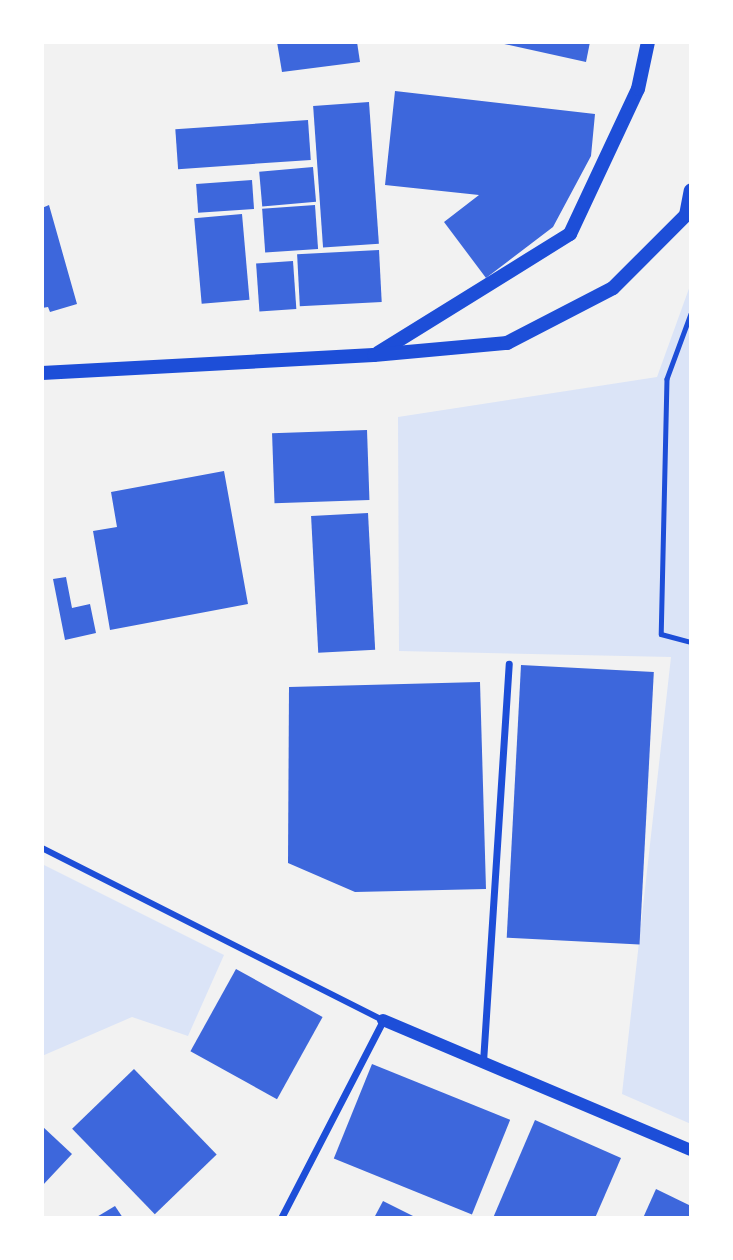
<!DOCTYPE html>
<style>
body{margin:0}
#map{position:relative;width:733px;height:1260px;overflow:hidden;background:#f2f2f2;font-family:"Golos Text",sans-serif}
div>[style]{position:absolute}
.green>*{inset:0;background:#dbe4f7}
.building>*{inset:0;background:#3d67dc;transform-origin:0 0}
.path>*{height:4.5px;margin:-2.25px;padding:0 2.25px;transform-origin:2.25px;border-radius:2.25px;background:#1d4ed8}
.pedestrian>*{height:6px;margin:-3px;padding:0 3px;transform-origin:3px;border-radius:3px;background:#1d4ed8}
.minor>*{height:7px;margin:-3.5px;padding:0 3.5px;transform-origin:3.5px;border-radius:3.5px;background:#1d4ed8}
.tertiary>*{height:12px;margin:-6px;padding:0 6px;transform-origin:6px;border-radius:6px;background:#1d4ed8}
.secondary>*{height:14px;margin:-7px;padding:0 7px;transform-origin:7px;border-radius:7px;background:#1d4ed8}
span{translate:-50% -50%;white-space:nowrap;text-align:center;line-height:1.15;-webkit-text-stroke:5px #fff;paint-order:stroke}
.frame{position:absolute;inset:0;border:44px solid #fff;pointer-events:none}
</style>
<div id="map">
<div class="green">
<div style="clip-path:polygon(691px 283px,691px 1124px,622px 1094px,671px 657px,399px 651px,398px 417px,657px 377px)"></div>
<div style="clip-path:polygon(42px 864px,224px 955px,188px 1036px,132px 1017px,42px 1056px)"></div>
</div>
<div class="building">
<div style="clip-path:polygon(277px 42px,357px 42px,360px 62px,282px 72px)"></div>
<div style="clip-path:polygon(495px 42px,590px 42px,586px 62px)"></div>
<div style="clip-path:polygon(395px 91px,595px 114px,591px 156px,553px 227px,486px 278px,444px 222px,479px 195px,385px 185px)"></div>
<div style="left:369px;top:102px;width:142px;height:56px;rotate:86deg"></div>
<div style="left:308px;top:120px;width:40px;height:133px;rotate:86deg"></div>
<div style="left:313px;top:167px;width:35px;height:54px;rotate:85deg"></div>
<div style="left:252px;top:180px;width:29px;height:56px;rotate:86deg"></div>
<div style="clip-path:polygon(49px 205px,77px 304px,50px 312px,48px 307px,42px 308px,42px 208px)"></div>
<div style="left:315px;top:205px;width:44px;height:53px;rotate:86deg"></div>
<div style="left:242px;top:214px;width:86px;height:48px;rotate:85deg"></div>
<div style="left:379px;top:250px;width:52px;height:82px;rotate:87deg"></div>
<div style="left:293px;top:261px;width:48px;height:37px;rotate:86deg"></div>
<div style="left:367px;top:430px;width:70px;height:95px;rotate:88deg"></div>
<div style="clip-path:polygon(224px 471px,248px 604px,110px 630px,93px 531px,117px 527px,111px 492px)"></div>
<div style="left:368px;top:513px;width:137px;height:57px;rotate:87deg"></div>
<div style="clip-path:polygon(66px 577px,72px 608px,90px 604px,96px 633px,65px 640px,53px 579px)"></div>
<div style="left:521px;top:665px;width:133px;height:273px;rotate:3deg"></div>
<div style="clip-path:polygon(480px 682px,486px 889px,355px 892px,288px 863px,289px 687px)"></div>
<div style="left:236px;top:969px;width:99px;height:94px;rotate:29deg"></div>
<div style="left:372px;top:1064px;width:149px;height:102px;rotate:22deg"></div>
<div style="left:134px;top:1069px;width:119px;height:86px;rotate:46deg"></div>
<div style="clip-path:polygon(535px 1120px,621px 1158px,595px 1218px,493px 1218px)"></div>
<div style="clip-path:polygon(42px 1126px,72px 1154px,42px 1186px)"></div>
<div style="clip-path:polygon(656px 1189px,691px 1206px,691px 1218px,643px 1218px)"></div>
<div style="clip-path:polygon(383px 1201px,417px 1218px,374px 1218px)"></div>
<div style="clip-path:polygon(115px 1206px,123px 1218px,95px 1218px)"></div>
</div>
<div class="path">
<div style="left:691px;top:314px;width:69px;rotate:110.3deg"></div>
<div style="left:667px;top:379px;width:255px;rotate:91.3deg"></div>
<div style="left:661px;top:634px;width:31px;rotate:15deg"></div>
</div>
<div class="pedestrian">
<div style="left:42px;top:848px;width:382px;rotate:26.8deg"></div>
</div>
<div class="minor">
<div style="left:483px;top:1062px;width:399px;rotate:-86.3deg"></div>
<div style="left:281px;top:1218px;width:223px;rotate:-62.7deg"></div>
</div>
<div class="tertiary">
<div style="left:383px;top:1020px;width:334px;rotate:22.9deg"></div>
</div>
<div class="secondary">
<div style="left:378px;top:353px;width:226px;rotate:-31.8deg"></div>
<div style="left:570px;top:234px;width:160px;rotate:-64.9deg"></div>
<div style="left:638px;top:89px;width:48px;rotate:-78deg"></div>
<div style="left:42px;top:373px;width:332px;rotate:-3.1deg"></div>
<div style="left:374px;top:355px;width:134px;rotate:-5.2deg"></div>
<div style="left:507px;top:343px;width:119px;rotate:-27.4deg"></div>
<div style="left:613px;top:288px;width:103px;rotate:-45deg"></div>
<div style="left:686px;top:215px;width:25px;rotate:-79deg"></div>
</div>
<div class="frame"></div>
</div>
